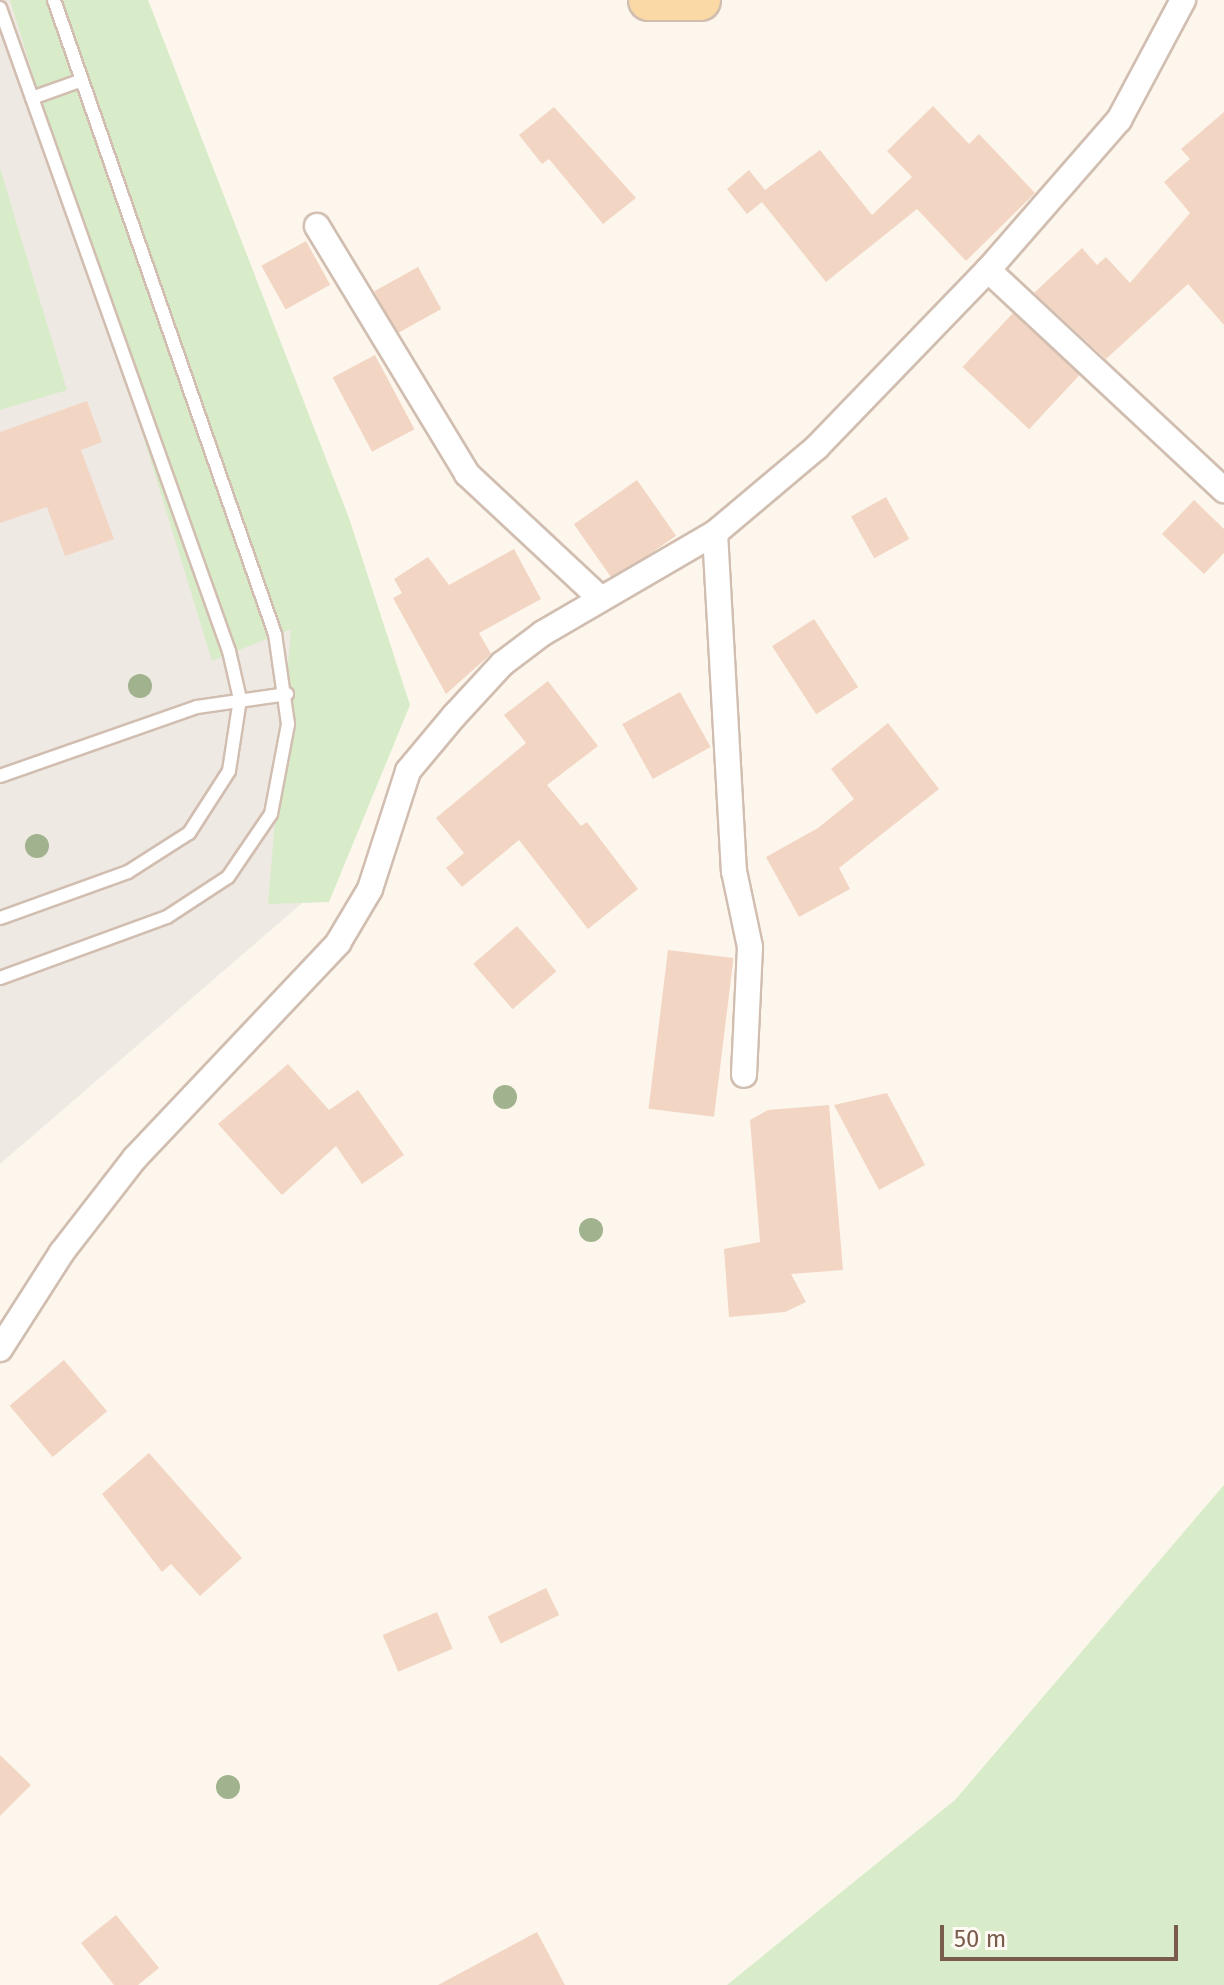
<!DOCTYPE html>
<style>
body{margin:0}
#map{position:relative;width:1224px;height:1985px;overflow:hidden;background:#fdf6ec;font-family:"Fira Sans",sans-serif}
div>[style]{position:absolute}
.industrial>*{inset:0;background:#efe9e4}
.green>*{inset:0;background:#d8ecc9}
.building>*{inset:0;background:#f3d5c3;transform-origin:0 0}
.roads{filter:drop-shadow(2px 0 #d1beb0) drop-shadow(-2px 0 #d1beb0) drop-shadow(0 2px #d1beb0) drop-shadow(0 -2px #d1beb0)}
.service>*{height:12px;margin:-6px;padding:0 6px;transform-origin:6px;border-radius:6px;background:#fff}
.minor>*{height:24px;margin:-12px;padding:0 12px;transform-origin:12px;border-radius:12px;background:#fff}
.primary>*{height:40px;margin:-20px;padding:0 20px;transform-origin:20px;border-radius:20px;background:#fbd9a5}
.trees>*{width:24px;height:24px;margin:-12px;border-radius:50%;background:#a0b28e}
span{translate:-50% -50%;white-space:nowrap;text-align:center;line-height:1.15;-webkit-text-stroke:8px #fffaf3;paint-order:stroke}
.scale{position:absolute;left:940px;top:1925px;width:238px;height:36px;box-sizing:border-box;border:4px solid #7a5c4d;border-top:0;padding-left:10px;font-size:24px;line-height:28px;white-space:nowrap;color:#7a5c4d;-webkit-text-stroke:6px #fffaf3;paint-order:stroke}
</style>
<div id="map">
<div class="industrial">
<div style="clip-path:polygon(0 0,42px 0,358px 585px,301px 904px,0 1164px)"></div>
</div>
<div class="green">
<div style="clip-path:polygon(10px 0,148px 0,349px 518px,410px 705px,329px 902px,268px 904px,291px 629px,212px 661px)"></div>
<div style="clip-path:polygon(0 168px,67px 390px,0 410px)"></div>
<div style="clip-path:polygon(1224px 1485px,1224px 1985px,727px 1985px,955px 1800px)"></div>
</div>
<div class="building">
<div style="clip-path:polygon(933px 106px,969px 144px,979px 134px,1035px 193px,966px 261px,917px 209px,826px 282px,762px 202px,747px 214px,727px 189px,749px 170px,765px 190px,820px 150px,872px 215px,912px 177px,887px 151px)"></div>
<div style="clip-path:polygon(554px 107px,636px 198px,603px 224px,549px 159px,542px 164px,519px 135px)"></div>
<div style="clip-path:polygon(1224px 112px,1224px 325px,1188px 284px,1106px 359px,1034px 293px,1082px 248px,1097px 265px,1106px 257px,1130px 283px,1190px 213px,1164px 182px,1190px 159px,1181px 149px)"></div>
<div style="left:306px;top:241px;width:50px;height:51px;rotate:61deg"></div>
<div style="left:418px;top:267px;width:48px;height:50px;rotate:61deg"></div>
<div style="left:1013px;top:313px;width:91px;height:74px;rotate:43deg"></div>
<div style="left:375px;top:355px;width:84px;height:48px;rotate:62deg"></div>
<div style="clip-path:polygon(87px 401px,102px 442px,81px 450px,114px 539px,65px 556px,47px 507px,0 523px,0 432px)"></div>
<div style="left:637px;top:480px;width:68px;height:77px;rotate:55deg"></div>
<div style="left:886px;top:497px;width:48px;height:40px;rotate:61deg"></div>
<div style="clip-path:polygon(1194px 500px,1224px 529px,1224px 553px,1204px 574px,1162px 534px)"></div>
<div style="clip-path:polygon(514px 549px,541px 599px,479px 633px,491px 654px,446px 694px,393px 598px,402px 593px,394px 579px,428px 557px,449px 585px)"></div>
<div style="left:814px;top:619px;width:81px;height:50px;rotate:57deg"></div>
<div style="clip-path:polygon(548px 681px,598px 746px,547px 785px,581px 826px,587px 822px,638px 889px,588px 929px,519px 840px,462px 887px,446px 868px,464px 853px,436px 818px,526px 743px,504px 715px)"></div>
<div style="left:680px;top:692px;width:63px;height:66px;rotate:61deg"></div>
<div style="clip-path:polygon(888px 723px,939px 789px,839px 868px,850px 889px,799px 917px,766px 857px,818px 828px,854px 799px,831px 769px)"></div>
<div style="left:517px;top:926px;width:60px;height:58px;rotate:49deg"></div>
<div style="left:668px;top:950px;width:66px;height:160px;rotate:7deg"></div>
<div style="clip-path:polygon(288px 1064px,329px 1110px,358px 1090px,404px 1155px,362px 1184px,336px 1146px,282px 1195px,218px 1124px)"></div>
<div style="clip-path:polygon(887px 1093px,925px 1165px,879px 1190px,834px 1105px)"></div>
<div style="clip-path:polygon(829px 1105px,843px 1270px,791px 1274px,806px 1302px,785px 1312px,729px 1317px,724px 1249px,760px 1242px,750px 1120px,768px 1110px)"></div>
<div style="left:64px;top:1360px;width:67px;height:71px;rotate:50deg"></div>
<div style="clip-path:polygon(149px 1453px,242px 1558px,200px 1596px,171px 1564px,162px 1572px,102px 1494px)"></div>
<div style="left:546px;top:1588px;width:30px;height:65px;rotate:64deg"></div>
<div style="left:437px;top:1612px;width:40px;height:59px;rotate:67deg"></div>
<div style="clip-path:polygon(0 1755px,31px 1785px,0 1816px)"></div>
<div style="clip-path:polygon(116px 1915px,159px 1968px,138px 1985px,114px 1985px,81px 1943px)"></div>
<div style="clip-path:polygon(537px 1932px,565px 1985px,438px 1985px)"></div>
</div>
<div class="roads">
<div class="service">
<div style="left:0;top:8px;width:683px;rotate:70.4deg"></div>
<div style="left:229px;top:651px;width:49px;rotate:77.1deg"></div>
<div style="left:240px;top:699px;width:73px;rotate:98.7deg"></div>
<div style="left:229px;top:771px;width:74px;rotate:122.8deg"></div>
<div style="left:189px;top:833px;width:72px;rotate:147.4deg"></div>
<div style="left:128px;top:872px;width:136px;rotate:160.2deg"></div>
<div style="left:32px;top:98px;width:53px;rotate:-19.8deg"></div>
<div style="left:0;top:776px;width:209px;rotate:-19.3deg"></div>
<div style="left:197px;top:707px;width:91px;rotate:-8.2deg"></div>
<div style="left:0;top:978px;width:178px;rotate:-20.1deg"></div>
<div style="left:167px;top:917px;width:73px;rotate:-33.3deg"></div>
<div style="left:228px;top:877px;width:76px;rotate:-55.7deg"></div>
<div style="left:271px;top:814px;width:92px;rotate:-79.3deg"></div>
<div style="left:288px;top:724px;width:91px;rotate:-98.2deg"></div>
<div style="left:275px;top:634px;width:671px;rotate:-109.22deg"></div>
</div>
<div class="minor">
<div style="left:317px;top:226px;width:290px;rotate:58.8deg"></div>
<div style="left:467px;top:474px;width:180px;rotate:43deg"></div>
<div style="left:988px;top:270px;width:323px;rotate:43deg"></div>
<div style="left:715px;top:533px;width:339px;rotate:86.8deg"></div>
<div style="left:734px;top:871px;width:78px;rotate:78.1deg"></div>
<div style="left:750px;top:947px;width:128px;rotate:92.7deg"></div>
<div style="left:0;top:1349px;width:115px;rotate:-57.4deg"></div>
<div style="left:62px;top:1252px;width:119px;rotate:-52.2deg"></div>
<div style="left:135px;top:1158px;width:296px;rotate:-46.6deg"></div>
<div style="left:338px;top:943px;width:63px;rotate:-59.3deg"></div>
<div style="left:370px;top:889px;width:124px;rotate:-72.1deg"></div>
<div style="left:408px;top:771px;width:72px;rotate:-50.1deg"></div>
<div style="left:454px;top:716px;width:71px;rotate:-47.3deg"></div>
<div style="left:502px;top:664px;width:51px;rotate:-37.1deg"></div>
<div style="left:543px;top:633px;width:199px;rotate:-30.2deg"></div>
<div style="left:715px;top:533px;width:133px;rotate:-40.1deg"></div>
<div style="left:817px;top:447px;width:246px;rotate:-46deg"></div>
<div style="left:988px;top:270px;width:199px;rotate:-48.9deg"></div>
<div style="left:1119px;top:120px;width:136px;rotate:-61.9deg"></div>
</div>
<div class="primary">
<div style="left:649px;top:0;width:51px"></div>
</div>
</div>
<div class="trees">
<div style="left:140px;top:686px"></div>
<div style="left:37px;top:846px"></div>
<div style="left:505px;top:1097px"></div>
<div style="left:591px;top:1230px"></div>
<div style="left:228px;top:1787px"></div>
</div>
<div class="scale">50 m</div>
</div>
